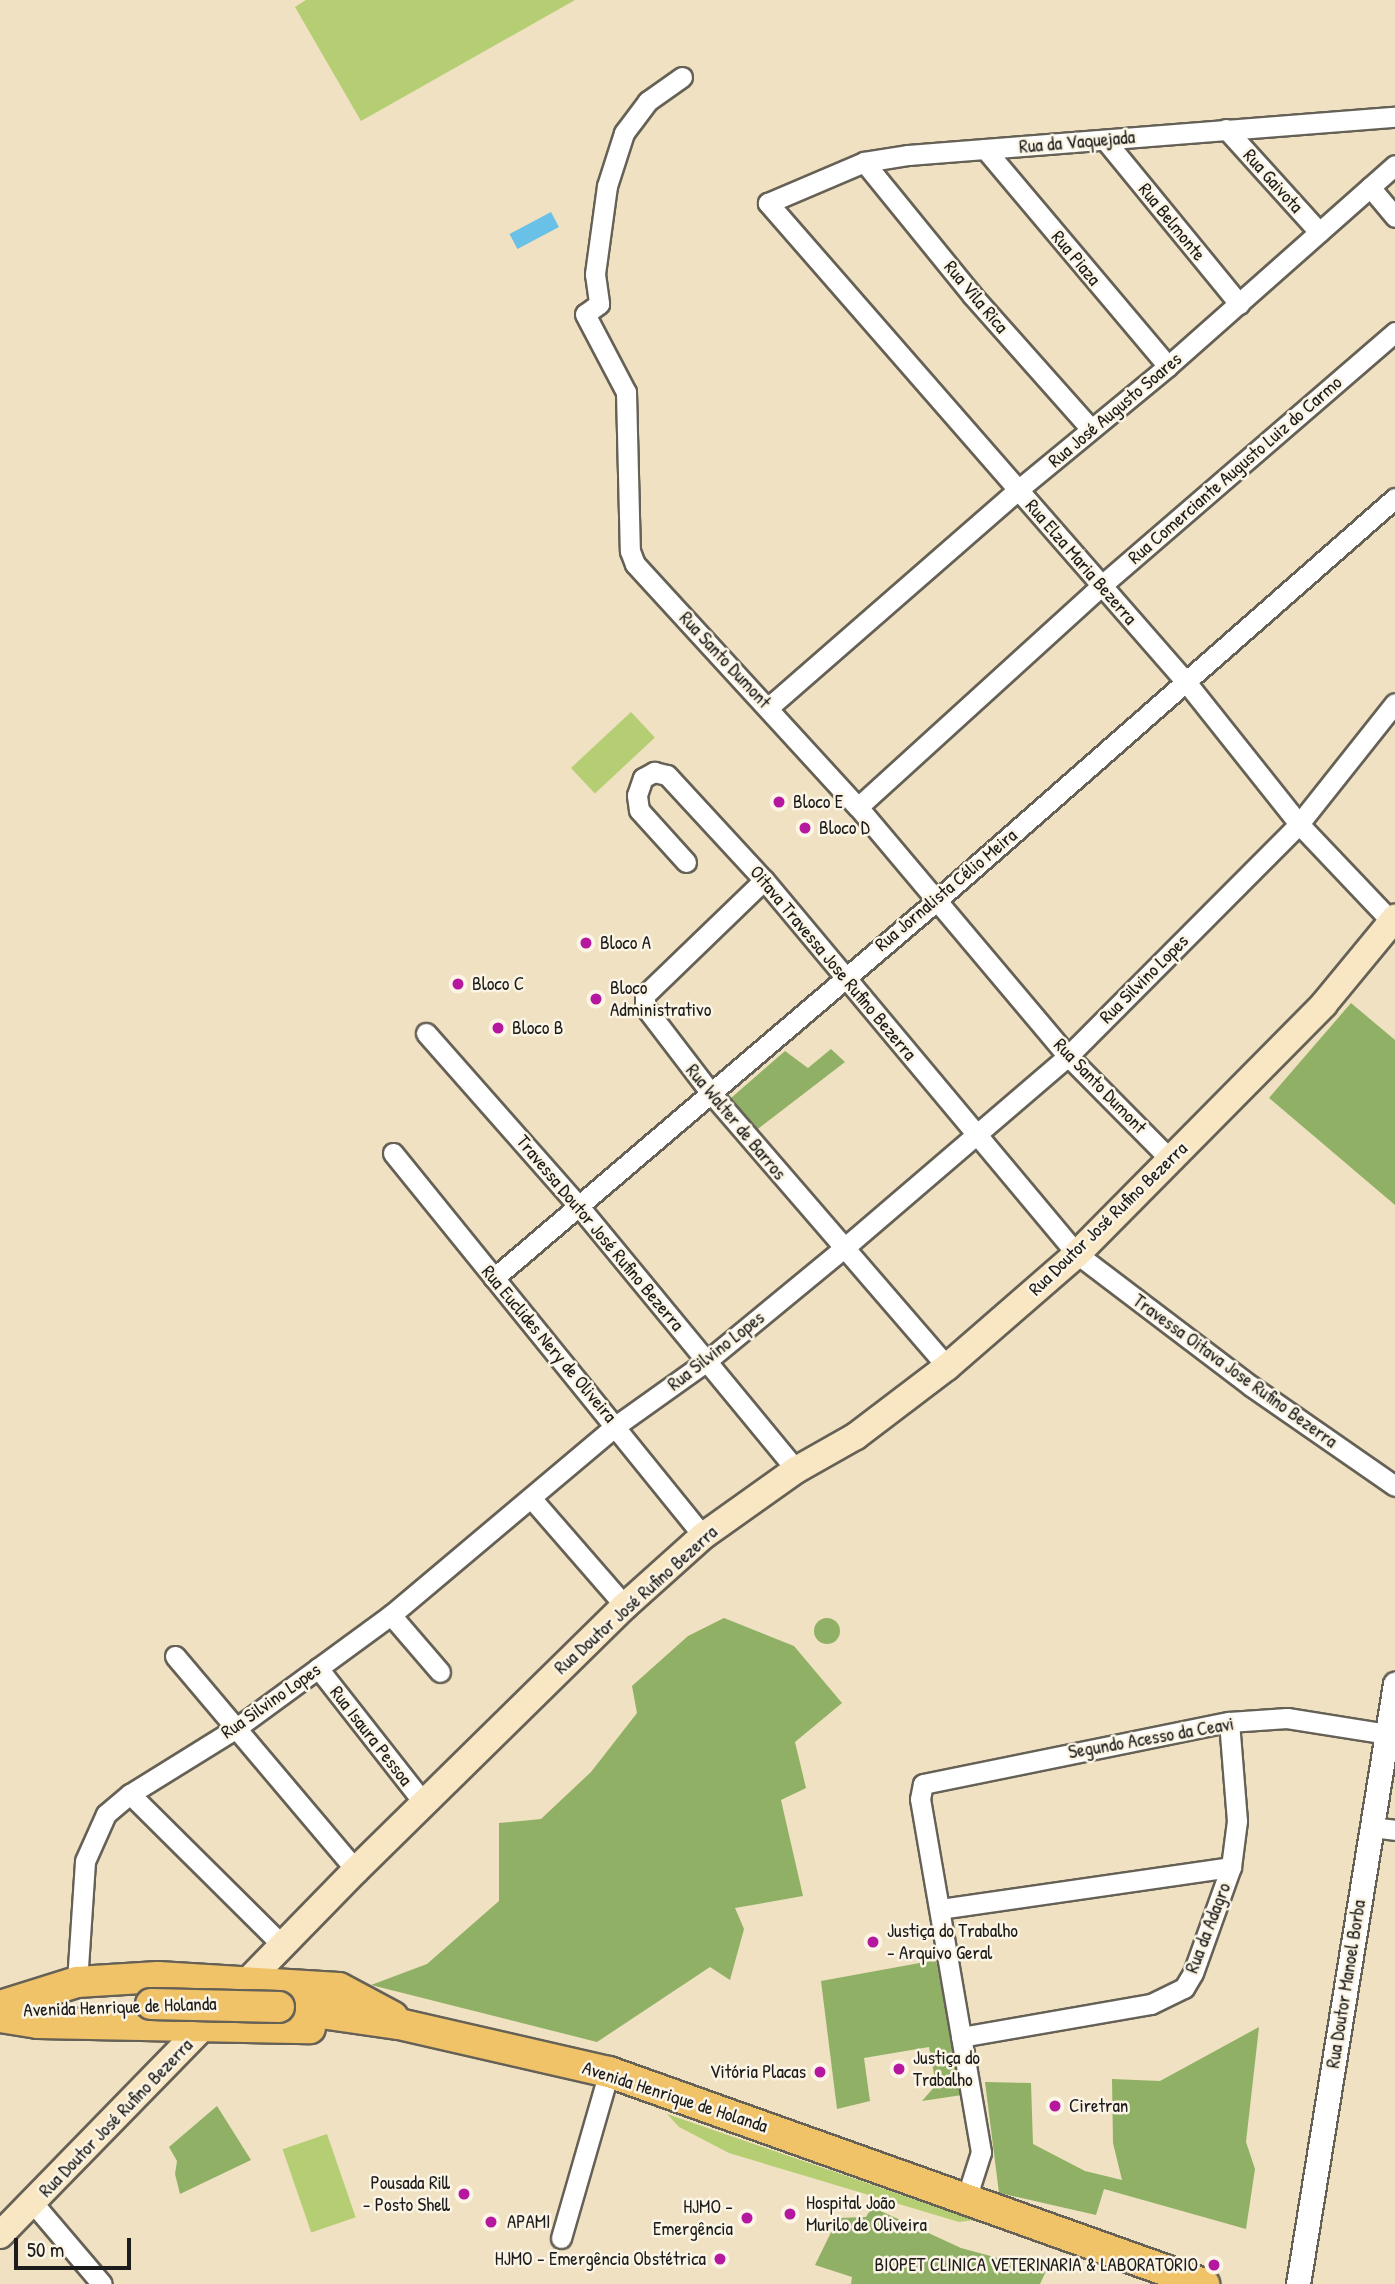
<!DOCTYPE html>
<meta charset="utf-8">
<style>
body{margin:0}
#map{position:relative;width:1395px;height:2284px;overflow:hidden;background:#efe1c1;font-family:"Patrick Hand",sans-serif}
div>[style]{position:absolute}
.green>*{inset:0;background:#b5ce73;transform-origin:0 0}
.forest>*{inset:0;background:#90b165}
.round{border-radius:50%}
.water>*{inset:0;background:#6ac1e7;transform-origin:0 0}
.roads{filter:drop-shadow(2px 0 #666156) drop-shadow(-2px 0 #666156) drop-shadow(0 2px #666156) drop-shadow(0 -2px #666156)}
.minor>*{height:19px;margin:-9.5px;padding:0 9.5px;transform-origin:9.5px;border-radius:9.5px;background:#fff}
.tertiary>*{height:23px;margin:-11.5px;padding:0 11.5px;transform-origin:11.5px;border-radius:11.5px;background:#fff}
.secondary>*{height:26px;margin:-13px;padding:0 13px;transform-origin:13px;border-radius:13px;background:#f9e7c3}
.primary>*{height:30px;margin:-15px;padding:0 15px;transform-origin:15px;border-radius:15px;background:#f1c369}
.bridges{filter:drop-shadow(2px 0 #666156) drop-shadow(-2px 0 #666156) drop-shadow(0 2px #666156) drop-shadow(0 -2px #666156)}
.primary-bridge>*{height:30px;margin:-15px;padding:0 15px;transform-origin:15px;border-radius:15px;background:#f1c369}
.dots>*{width:19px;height:19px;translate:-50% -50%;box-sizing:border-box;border:4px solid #fcf5e5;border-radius:50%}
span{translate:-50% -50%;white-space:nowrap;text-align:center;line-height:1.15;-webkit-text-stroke:5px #fcf5e5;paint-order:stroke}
.street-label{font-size:19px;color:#1c1c1c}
.poi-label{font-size:19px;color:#1c1c1c}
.left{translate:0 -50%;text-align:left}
.right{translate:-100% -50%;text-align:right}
.scale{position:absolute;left:14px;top:2238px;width:117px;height:32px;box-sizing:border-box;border:4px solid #1c1c1c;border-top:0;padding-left:9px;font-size:21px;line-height:24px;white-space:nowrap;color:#1c1c1c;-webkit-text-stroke:5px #fcf5e5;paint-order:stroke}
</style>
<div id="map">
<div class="green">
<div style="clip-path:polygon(306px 0,575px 0,361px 121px,295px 7px)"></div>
<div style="left:631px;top:712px;width:35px;height:82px;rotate:47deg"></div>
<div style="clip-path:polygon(667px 2114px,974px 2220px,959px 2222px,729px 2153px,679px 2127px)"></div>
<div style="left:327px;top:2134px;width:88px;height:47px;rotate:71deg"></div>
</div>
<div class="forest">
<div style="clip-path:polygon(1351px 1003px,1395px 1040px,1395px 1205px,1269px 1098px)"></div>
<div style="clip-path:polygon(831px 1049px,845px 1062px,754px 1132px,731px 1098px,785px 1051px,808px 1068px)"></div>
<div style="clip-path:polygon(724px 1618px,794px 1646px,842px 1703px,795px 1742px,806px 1788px,781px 1800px,803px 1896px,735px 1908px,744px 1929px,730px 1980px,710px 1967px,597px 2042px,371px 1985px,427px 1964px,499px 1901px,499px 1823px,541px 1819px,591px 1772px,637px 1713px,632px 1686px,688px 1636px)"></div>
<div class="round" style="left:814px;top:1618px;width:26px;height:26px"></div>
<div style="clip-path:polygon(936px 1960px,962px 2095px,922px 2101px,936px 2085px,929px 2047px,864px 2058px,870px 2101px,837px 2109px,821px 1981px)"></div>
<div style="clip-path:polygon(1259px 2027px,1246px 2142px,1255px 2169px,1246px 2229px,1104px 2189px,1096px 2215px,999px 2193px,985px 2082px,1031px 2083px,1033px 2144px,1085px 2171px,1122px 2180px,1113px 2143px,1112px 2079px,1160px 2081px)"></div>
<div style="clip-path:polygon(217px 2106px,251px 2160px,180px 2194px,175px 2174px,177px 2161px,169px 2147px)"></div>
<div style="clip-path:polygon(872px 2207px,961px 2248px,1046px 2271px,1040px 2284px,851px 2284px,852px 2277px,815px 2265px,838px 2218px,866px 2217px)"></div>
</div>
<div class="water">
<div style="left:551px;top:212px;width:17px;height:47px;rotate:62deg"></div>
</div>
<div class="roads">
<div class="minor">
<div style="left:682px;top:77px;width:42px;rotate:144.8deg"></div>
<div style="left:648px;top:101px;width:40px;rotate:127deg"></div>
<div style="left:624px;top:133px;width:56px;rotate:107.8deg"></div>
<div style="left:607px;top:186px;width:89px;rotate:97.8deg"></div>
<div style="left:595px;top:274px;width:30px;rotate:82deg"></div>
<div style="left:599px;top:304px;width:17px;rotate:144deg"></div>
<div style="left:585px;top:314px;width:88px;rotate:62.3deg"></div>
<div style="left:626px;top:392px;width:159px;rotate:88.6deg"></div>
<div style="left:630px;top:551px;width:14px;rotate:69deg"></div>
<div style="left:635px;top:564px;width:330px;rotate:47.5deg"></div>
<div style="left:858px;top:807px;width:326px;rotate:49.9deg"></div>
<div style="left:1068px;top:1056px;width:145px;rotate:45.3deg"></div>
<div style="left:1226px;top:129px;width:139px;rotate:47.9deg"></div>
<div style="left:1105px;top:140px;width:212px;rotate:50.7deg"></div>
<div style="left:985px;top:149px;width:284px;rotate:49.9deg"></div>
<div style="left:864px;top:162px;width:171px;rotate:50.9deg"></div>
<div style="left:972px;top:295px;width:179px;rotate:48.4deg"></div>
<div style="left:1370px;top:187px;width:39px;rotate:50deg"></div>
<div style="left:769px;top:707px;width:332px;rotate:-41.1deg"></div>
<div style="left:1019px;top:489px;width:193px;rotate:-39.5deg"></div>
<div style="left:1168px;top:366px;width:303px;rotate:-41.5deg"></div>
<div style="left:858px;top:807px;width:330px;rotate:-42.3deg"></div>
<div style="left:1102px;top:585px;width:387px;rotate:-40.8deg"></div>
<div style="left:686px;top:862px;width:70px;rotate:-132.1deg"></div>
<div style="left:639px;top:810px;width:15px;rotate:-98deg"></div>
<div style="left:637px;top:795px;width:18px;rotate:-71deg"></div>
<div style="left:643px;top:778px;width:13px;rotate:-29deg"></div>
<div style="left:654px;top:772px;width:13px;rotate:13deg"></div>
<div style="left:667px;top:775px;width:143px;rotate:47.3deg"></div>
<div style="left:764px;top:880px;width:488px;rotate:50.1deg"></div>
<div style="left:1077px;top:1254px;width:218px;rotate:37.2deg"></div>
<div style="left:1251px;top:1386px;width:175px;rotate:34.8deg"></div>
<div style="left:764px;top:880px;width:165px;rotate:136deg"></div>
<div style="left:645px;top:995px;width:12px;rotate:90deg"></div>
<div style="left:645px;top:1007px;width:107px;rotate:52.6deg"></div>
<div style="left:710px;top:1092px;width:363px;rotate:49.2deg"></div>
<div style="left:1392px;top:922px;width:135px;rotate:-133.5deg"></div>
<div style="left:1299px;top:824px;width:181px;rotate:-128.5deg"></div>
<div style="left:1186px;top:682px;width:636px;rotate:-131.11deg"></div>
<div style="left:768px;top:203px;width:104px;rotate:-23.1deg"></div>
<div style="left:864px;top:162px;width:45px;rotate:-9deg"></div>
<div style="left:908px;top:155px;width:488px;rotate:-4.5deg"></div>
<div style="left:426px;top:1033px;width:228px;rotate:48.6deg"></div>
<div style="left:577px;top:1204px;width:345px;rotate:50.5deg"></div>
<div style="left:393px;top:1153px;width:493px;rotate:51deg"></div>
<div style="left:494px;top:1278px;width:581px;rotate:-40.46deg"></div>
<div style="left:936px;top:901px;width:611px;rotate:-41.28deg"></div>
<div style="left:531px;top:1498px;width:143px;rotate:49deg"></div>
<div style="left:391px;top:1615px;width:75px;rotate:49.3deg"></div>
<div style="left:175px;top:1656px;width:280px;rotate:49.8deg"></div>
<div style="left:318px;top:1668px;width:172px;rotate:51.9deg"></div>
<div style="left:130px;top:1794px;width:214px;rotate:44.8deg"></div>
<div style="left:1372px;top:1827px;width:23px;rotate:7deg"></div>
<div style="left:940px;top:1909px;width:294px;rotate:-8.2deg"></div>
<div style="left:77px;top:1982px;width:121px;rotate:-86.2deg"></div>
<div style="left:85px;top:1861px;width:51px;rotate:-65.9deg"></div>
<div style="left:106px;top:1814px;width:31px;rotate:-40deg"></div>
<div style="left:130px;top:1794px;width:123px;rotate:-31.8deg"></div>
<div style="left:235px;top:1729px;width:193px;rotate:-36.2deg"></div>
<div style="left:391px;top:1615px;width:295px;rotate:-40.1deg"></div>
<div style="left:617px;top:1425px;width:112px;rotate:-35.5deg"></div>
<div style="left:708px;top:1360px;width:176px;rotate:-39.5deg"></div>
<div style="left:844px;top:1248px;width:295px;rotate:-40.6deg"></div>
<div style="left:1068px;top:1056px;width:327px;rotate:-45.1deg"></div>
<div style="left:1299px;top:824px;width:154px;rotate:-51.6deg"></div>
<div style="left:961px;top:2037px;width:193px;rotate:-9.9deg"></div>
<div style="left:1151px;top:2004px;width:37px;rotate:-26deg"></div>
<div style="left:1184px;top:1988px;width:17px;rotate:-59deg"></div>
<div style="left:1193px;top:1973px;width:113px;rotate:-70.3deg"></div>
<div style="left:1231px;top:1867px;width:46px;rotate:-82.6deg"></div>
<div style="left:1237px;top:1821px;width:99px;rotate:-94.6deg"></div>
<div style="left:967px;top:2196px;width:46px;rotate:-72.3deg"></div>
<div style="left:981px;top:2152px;width:358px;rotate:-99.8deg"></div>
<div style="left:920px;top:1799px;width:15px;rotate:-79deg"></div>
<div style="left:923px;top:1784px;width:312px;rotate:-11.5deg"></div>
<div style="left:1229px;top:1722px;width:58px;rotate:-3.9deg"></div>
<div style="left:1287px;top:1718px;width:101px;rotate:9.1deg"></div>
<div style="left:33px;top:2203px;width:106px;rotate:49.6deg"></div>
<div style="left:561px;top:2238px;width:173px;rotate:-73.9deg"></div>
</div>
<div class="tertiary">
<div style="left:1298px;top:2284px;width:608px;rotate:-80.82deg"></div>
</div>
<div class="secondary">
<div style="left:0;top:2235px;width:510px;rotate:-45.72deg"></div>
<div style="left:356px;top:1870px;width:377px;rotate:-44.5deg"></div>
<div style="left:625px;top:1606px;width:105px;rotate:-41.9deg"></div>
<div style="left:703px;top:1536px;width:114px;rotate:-35.4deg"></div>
<div style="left:796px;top:1470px;width:69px;rotate:-29.5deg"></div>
<div style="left:856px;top:1436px;width:114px;rotate:-37.2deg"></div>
<div style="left:947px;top:1367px;width:172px;rotate:-41deg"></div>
<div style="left:1077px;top:1254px;width:351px;rotate:-45.3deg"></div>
<div style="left:1324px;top:1004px;width:112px;rotate:-50.5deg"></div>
</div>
<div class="primary">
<div style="left:0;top:2006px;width:81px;rotate:-17.3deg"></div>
<div style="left:77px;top:1982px;width:81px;rotate:-3.5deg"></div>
<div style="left:158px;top:1977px;width:181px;rotate:3.5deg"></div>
<div style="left:339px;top:1988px;width:61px;rotate:28.2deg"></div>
<div style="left:279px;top:2007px;width:121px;rotate:8.1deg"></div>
<div style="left:399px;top:2024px;width:215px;rotate:12.9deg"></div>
<div style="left:609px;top:2072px;width:632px;rotate:19.61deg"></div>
<div style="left:0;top:2017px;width:38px;rotate:9deg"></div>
<div style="left:38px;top:2023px;width:272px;rotate:1.1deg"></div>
</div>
</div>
<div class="bridges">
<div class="primary-bridge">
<div style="left:151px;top:2004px;width:128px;rotate:1.3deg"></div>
</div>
</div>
<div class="dots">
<div style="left:779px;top:802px;background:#b5179e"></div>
<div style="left:805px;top:828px;background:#b5179e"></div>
<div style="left:586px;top:943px;background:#b5179e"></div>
<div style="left:458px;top:984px;background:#b5179e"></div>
<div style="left:596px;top:999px;background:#b5179e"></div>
<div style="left:498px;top:1028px;background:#b5179e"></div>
<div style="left:873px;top:1942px;background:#b5179e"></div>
<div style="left:899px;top:2069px;background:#b5179e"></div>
<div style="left:820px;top:2072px;background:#b5179e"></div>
<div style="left:1055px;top:2106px;background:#b5179e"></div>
<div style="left:464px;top:2194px;background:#b5179e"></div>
<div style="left:790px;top:2214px;background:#b5179e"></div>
<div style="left:747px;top:2218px;background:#b5179e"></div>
<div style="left:491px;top:2222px;background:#b5179e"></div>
<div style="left:720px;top:2259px;background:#b5179e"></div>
<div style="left:1214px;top:2265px;background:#b5179e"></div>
</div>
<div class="street-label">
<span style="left:1077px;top:142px;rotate:-5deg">Rua da Vaquejada</span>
<span style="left:1273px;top:181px;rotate:48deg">Rua Gaivota</span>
<span style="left:1172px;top:222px;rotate:51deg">Rua Belmonte</span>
<span style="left:1076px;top:258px;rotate:50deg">Rua Piaza</span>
<span style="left:976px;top:297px;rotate:50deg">Rua Vila Rica</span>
<span style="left:1115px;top:410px;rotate:-40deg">Rua José Augusto Soares</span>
<span style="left:1235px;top:470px;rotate:-41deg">Rua Comerciante Augusto Luiz do Carmo</span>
<span style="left:1081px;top:562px;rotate:49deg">Rua Elza Maria Bezerra</span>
<span style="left:725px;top:660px;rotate:47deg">Rua Santo Dumont</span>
<span style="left:946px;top:890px;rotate:-40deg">Rua Jornalista Célio Meira</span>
<span style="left:833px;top:963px;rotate:50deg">Oitava Travessa Jose Rufino Bezerra</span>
<span style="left:1144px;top:979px;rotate:-45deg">Rua Silvino Lopes</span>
<span style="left:1100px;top:1086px;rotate:46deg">Rua Santo Dumont</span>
<span style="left:736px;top:1122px;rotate:50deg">Rua Walter de Barros</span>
<span style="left:1108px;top:1219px;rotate:-44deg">Rua Doutor José Rufino Bezerra</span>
<span style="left:600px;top:1233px;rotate:50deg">Travessa Doutor José Rufino Bezerra</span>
<span style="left:549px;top:1344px;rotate:50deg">Rua Euclides Nery de Oliveira</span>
<span style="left:716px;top:1351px;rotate:-38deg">Rua Silvino Lopes</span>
<span style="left:1235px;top:1371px;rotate:36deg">Travessa Oitava Jose Rufino Bezerra</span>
<span style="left:636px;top:1600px;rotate:-42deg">Rua Doutor José Rufino Bezerra</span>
<span style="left:271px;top:1701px;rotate:-35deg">Rua Silvino Lopes</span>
<span style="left:371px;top:1736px;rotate:52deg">Rua Isaura Pessoa</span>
<span style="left:1151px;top:1738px;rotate:-10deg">Segundo Acesso da Ceavi</span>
<span style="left:1208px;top:1928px;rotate:-69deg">Rua da Adagro</span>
<span style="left:1346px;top:1984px;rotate:-81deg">Rua Doutor Manoel Borba</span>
<span style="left:120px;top:2007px;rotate:-2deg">Avenida Henrique de Holanda</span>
<span style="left:675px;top:2097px;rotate:18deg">Avenida Henrique de Holanda</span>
<span style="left:116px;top:2118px;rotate:-46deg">Rua Doutor José Rufino Bezerra</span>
</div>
<div class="poi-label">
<span class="left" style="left:793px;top:802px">Bloco E</span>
<span class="left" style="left:819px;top:828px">Bloco D</span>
<span class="left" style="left:600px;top:943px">Bloco A</span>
<span class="left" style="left:472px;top:984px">Bloco C</span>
<span class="left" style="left:610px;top:999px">Bloco<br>Administrativo</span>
<span class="left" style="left:512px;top:1028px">Bloco B</span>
<span class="left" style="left:887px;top:1942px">Justiça do Trabalho<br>- Arquivo Geral</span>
<span class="left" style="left:913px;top:2069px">Justiça do<br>Trabalho</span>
<span class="right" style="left:806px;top:2072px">Vitória Placas</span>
<span class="left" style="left:1069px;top:2106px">Ciretran</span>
<span class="right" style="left:450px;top:2194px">Pousada Rill<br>- Posto Shell</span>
<span class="left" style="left:806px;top:2214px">Hospital João<br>Murilo de Oliveira</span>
<span class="right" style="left:733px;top:2218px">HJMO -<br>Emergência</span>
<span class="left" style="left:507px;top:2222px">APAMI</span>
<span class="right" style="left:706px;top:2259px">HJMO - Emergência Obstétrica</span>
<span class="right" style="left:1198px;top:2265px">BIOPET CLINICA VETERINARIA &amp; LABORATORIO</span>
</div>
<div class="scale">50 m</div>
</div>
